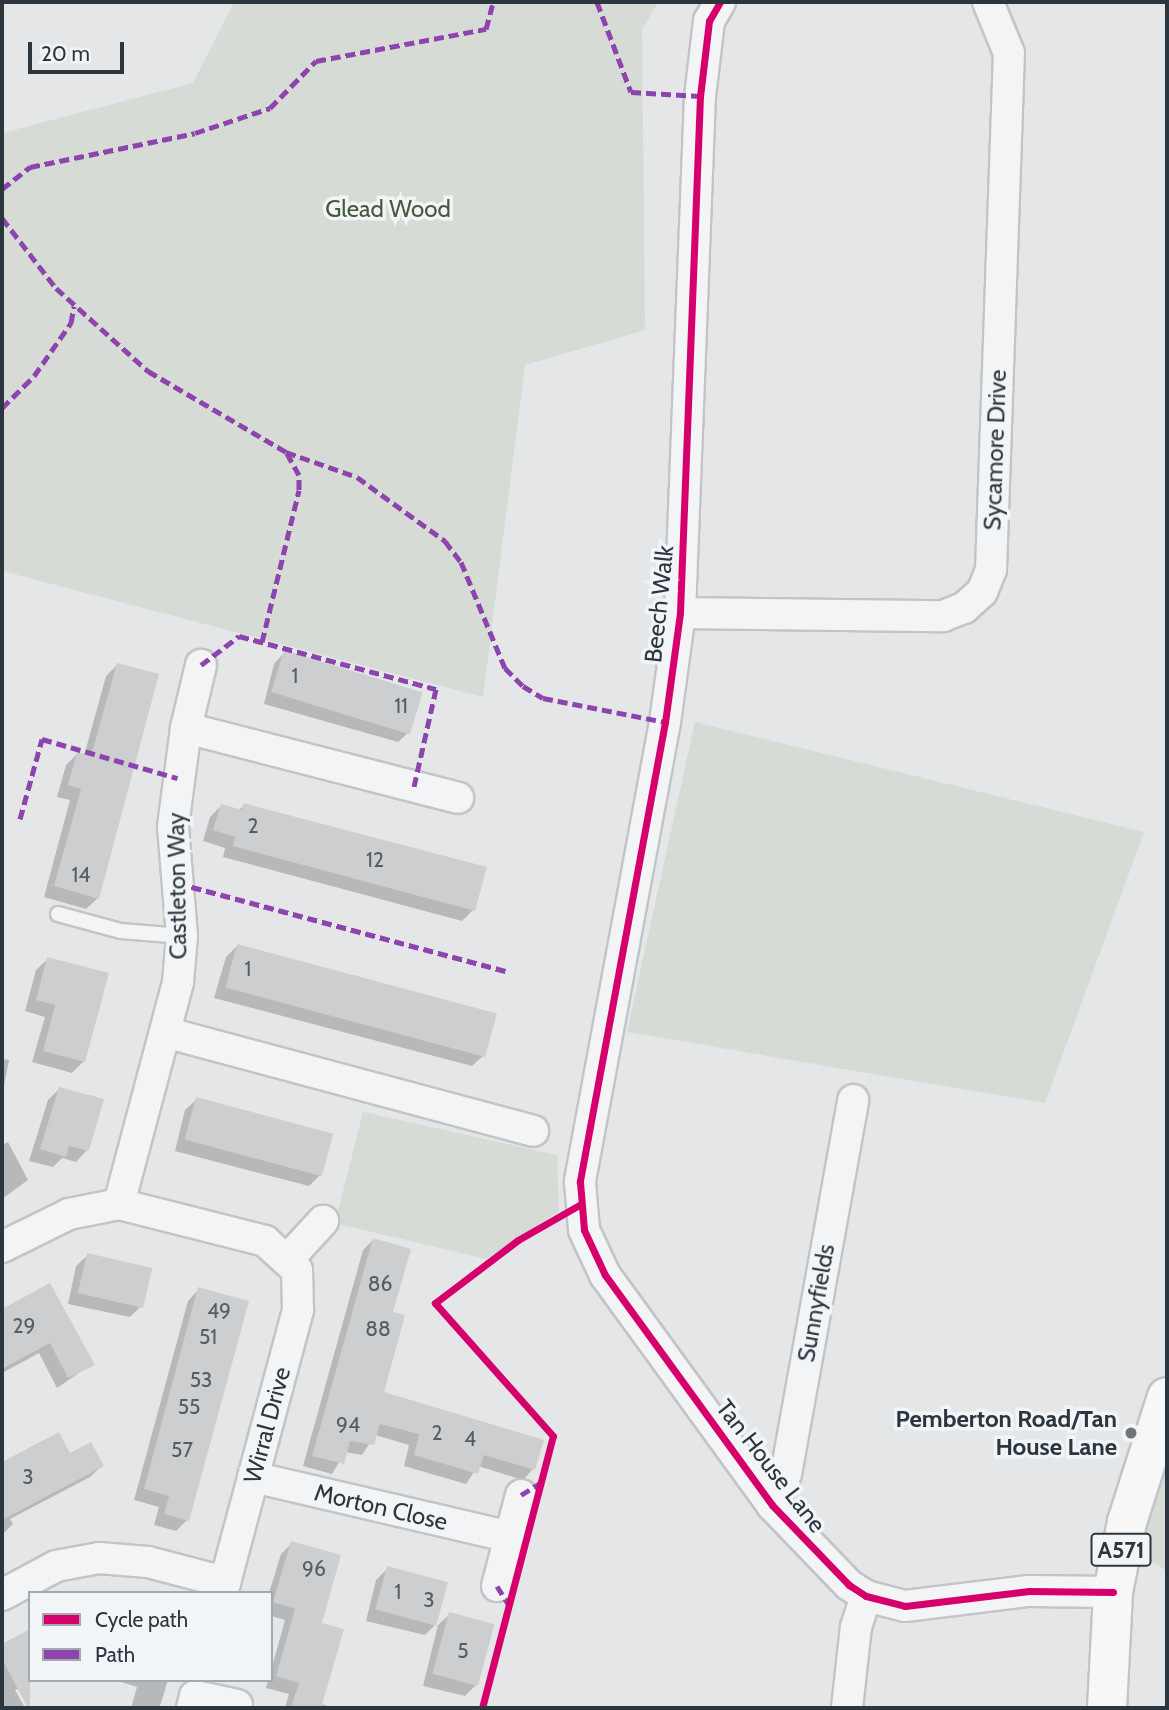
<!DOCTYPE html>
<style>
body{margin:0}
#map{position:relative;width:1169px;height:1710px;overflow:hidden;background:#e4e6e8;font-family:Cabin,sans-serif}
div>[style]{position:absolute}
.green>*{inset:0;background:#d6dbd5}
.shadow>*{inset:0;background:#0003}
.building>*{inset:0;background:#ccced0;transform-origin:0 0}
.roads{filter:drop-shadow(2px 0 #c2c4c6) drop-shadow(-2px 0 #c2c4c6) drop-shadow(0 2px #c2c4c6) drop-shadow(0 -2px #c2c4c6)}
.lane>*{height:14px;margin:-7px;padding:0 7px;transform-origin:7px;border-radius:7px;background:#f3f4f5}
.street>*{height:30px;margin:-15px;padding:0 15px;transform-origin:15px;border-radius:15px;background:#f3f4f5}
.primary>*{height:38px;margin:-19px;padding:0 19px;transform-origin:19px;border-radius:19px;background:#f7f7f7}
.quiet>*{height:5px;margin-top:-2.5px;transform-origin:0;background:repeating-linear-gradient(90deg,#8e44ad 0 10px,transparent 0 15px)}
.cycleway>*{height:7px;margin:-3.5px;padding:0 3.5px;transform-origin:3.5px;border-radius:3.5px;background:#d6006c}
.dots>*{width:19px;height:19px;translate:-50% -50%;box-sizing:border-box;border:4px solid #f2f5f7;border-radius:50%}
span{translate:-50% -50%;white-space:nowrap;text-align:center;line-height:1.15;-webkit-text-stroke:7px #f2f5f7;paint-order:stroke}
.number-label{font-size:21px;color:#555d64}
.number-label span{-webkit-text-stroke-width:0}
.shield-label span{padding:2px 5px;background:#f2f5f7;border:2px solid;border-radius:5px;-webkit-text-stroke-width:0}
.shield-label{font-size:23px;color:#2c363f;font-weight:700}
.park-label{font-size:24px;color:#45593b}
.street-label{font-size:24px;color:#2c363f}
.poi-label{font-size:24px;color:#2c363f;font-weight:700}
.right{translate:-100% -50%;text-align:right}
.frame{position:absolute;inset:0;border:4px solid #2c363f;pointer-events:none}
.legend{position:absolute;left:28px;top:1591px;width:245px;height:91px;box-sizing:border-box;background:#f2f5f7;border:2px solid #a3a9ad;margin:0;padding:9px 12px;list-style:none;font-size:21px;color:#2c363f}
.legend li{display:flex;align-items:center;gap:14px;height:35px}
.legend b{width:35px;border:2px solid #a3a9ad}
.scale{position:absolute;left:28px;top:42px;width:96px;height:32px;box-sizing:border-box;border:4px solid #2c363f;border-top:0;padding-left:9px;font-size:21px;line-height:24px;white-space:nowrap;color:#2c363f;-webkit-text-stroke:5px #f2f5f7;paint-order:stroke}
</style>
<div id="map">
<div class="green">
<div style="clip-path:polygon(234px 2px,658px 2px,642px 30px,645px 330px,525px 365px,483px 697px,2px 571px,2px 133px,193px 83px)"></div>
<div style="clip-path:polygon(695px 722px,1144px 832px,1045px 1103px,627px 1032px)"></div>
<div style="clip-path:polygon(363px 1112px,557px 1155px,559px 1211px,486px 1259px,335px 1223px)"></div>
<div style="clip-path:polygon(1167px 1424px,1167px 1571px,1139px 1554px)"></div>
</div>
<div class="shadow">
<div style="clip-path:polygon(285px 652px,410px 731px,398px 742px,264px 704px,274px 664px)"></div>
<div style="clip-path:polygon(117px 665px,98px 898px,86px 909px,44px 897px,70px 800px,57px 797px,66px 765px,77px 754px,84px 756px,106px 676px)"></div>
<div style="clip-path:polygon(244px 805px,473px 910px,462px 921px,223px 857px,225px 848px,203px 841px,210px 817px,221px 806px,238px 811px)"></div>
<div style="clip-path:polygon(237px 946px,484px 1055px,472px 1066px,214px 998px,226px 957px)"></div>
<div style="clip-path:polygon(48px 959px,84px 1061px,72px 1073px,32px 1062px,45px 1017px,25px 1011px,36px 970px)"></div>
<div style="clip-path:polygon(2px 1059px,9px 1060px,2px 1096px)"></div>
<div style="clip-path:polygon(59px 1089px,87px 1150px,76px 1162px,62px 1158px,53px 1167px,29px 1161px,48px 1100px)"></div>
<div style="clip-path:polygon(197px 1099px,320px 1175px,309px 1186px,175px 1151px,185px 1110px)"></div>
<div style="clip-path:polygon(8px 1142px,28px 1180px,2px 1199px,2px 1145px)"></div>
<div style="clip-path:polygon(373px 1240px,391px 1313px,382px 1394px,533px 1469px,523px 1480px,478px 1466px,466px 1484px,404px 1466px,409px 1445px,375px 1435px,362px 1455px,345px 1452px,332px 1474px,303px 1466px,363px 1250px)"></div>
<div style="clip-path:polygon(88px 1255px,141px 1306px,130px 1317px,68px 1304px,76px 1266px)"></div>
<div style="clip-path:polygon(49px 1285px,92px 1364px,57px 1388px,39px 1353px,2px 1373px,2px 1311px)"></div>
<div style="clip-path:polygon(199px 1289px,187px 1520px,176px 1531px,154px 1525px,159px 1507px,134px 1500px,188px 1301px)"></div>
<div style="clip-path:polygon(69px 1455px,102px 1466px,90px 1477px,10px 1519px,13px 1524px,2px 1535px,2px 1466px)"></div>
<div style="clip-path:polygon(292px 1543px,320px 1624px,321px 1704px,336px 1708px,285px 1708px,289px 1694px,266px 1688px,285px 1620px,271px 1616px,269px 1593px,281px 1554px)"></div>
<div style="clip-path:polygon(387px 1569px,436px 1624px,425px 1635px,366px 1621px,376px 1580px)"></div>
<div style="clip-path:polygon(450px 1614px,476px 1685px,465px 1696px,423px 1686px,438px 1625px)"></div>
<div style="clip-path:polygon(30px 1631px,30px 1680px,34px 1680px,15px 1690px,25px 1708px,2px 1708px,2px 1646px)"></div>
<div style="clip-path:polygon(115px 1680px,168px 1680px,160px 1706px,169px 1708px,131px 1708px,137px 1687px)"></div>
</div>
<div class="building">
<div style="left:284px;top:650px;width:145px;height:44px;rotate:17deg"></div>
<div style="clip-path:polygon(117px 663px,159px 674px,99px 899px,54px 886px,81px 789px,68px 785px,77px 752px,91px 756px)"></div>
<div style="clip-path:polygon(243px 803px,487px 867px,475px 911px,233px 846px,235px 837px,213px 830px,221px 804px,242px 810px)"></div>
<div style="left:237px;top:944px;width:269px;height:45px;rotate:15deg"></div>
<div style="clip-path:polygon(47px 957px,109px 973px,85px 1062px,43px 1051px,55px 1005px,36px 1000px)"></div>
<div style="clip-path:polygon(59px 1087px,104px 1099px,89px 1151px,69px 1146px,66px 1157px,40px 1149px)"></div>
<div style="left:196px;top:1097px;width:142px;height:44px;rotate:15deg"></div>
<div style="clip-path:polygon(373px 1238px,411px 1249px,393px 1312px,405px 1315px,384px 1392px,544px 1440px,535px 1470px,484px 1455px,478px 1474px,414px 1455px,419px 1434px,380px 1424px,374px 1445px,350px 1441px,344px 1464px,312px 1456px)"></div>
<div style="left:87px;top:1253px;width:67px;height:41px;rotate:13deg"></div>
<div style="clip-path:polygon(50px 1283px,95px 1365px,68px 1378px,50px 1343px,2px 1369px,2px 1309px)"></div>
<div style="clip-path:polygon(198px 1287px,249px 1301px,189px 1521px,164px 1514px,169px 1496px,144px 1489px)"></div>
<div style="clip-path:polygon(59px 1432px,70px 1453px,91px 1442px,104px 1466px,2px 1520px,2px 1462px)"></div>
<div style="clip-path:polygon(291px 1541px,341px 1555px,322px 1623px,344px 1629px,321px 1708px,291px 1708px,299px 1683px,276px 1676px,295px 1609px,273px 1602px)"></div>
<div style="left:387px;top:1566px;width:63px;height:45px;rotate:15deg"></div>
<div style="left:449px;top:1612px;width:47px;height:64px;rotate:15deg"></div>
<div style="clip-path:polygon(30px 1629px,30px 1708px,28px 1708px,2px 1659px,2px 1644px)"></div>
</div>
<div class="roads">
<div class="lane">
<div style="left:58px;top:914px;width:65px;rotate:15.1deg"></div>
<div style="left:121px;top:931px;width:61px;rotate:4.7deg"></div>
</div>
<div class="street">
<div style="left:720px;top:2px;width:22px;rotate:120deg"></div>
<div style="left:709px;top:21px;width:76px;rotate:96.8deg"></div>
<div style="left:700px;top:96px;width:517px;rotate:92.22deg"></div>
<div style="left:680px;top:613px;width:110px;rotate:97.8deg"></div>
<div style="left:665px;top:722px;width:468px;rotate:100.5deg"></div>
<div style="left:580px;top:1182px;width:48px;rotate:85.2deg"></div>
<div style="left:584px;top:1230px;width:50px;rotate:65deg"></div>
<div style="left:605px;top:1275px;width:284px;rotate:54deg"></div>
<div style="left:772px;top:1505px;width:111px;rotate:46.1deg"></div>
<div style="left:849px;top:1585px;width:20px;rotate:33deg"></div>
<div style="left:866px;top:1596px;width:40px;rotate:14.4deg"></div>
<div style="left:905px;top:1606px;width:125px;rotate:-6.9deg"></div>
<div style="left:1029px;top:1591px;width:84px;rotate:0.7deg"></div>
<div style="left:680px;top:613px;width:263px;rotate:0.7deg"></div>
<div style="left:943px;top:616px;width:22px;rotate:-21deg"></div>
<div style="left:964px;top:608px;width:24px;rotate:-42deg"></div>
<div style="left:982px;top:592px;width:24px;rotate:-68deg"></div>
<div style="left:991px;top:570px;width:517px;rotate:-88.01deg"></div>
<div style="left:1009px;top:53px;width:55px;rotate:-112.4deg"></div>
<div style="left:186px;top:728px;width:65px;rotate:-76.6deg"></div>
<div style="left:168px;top:1033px;width:378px;rotate:15deg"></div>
<div style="left:119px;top:1204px;width:230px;rotate:-75.1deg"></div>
<div style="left:178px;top:982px;width:46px;rotate:-85deg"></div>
<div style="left:182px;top:936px;width:110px;rotate:-94.7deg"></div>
<div style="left:173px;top:826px;width:99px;rotate:-82.4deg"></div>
<div style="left:186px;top:728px;width:281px;rotate:14.4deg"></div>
<div style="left:2px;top:1247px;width:75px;rotate:-26.2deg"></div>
<div style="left:69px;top:1214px;width:51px;rotate:-11.3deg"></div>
<div style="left:119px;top:1204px;width:151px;rotate:14.2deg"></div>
<div style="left:265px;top:1241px;width:43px;rotate:42.2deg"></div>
<div style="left:297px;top:1270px;width:40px;rotate:88.6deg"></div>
<div style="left:298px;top:1310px;width:293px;rotate:105deg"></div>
<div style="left:288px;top:1259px;width:52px;rotate:-47.4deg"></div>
<div style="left:253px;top:1477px;width:264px;rotate:13.1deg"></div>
<div style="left:772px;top:1505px;width:34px;rotate:-66deg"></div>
<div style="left:786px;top:1474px;width:380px;rotate:-79.8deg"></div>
<div style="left:497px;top:1586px;width:94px;rotate:-75.2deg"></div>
<div style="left:2px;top:1595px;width:61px;rotate:-28.2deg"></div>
<div style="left:56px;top:1566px;width:44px;rotate:-10.5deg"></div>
<div style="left:99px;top:1558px;width:49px;rotate:4.7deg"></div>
<div style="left:148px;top:1562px;width:80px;rotate:14.6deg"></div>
<div style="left:192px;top:1708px;width:12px;rotate:-76deg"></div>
<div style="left:195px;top:1696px;width:43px;rotate:12.1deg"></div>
<div style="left:847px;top:1708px;width:81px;rotate:-83.7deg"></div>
<div style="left:856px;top:1627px;width:33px;rotate:-72deg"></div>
</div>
<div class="primary">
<div style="left:1107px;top:1708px;width:116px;rotate:-87deg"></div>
<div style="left:1113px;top:1592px;width:71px;rotate:-78.7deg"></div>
<div style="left:1127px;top:1522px;width:131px;rotate:-72.3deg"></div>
</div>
</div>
<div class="quiet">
<div style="left:597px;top:2px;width:96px;rotate:69.3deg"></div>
<div style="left:631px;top:92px;width:69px;rotate:3.3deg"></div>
<div style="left:2px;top:189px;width:36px;rotate:-38deg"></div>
<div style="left:30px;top:167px;width:168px;rotate:-11.6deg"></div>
<div style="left:195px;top:133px;width:79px;rotate:-18.4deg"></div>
<div style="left:270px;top:108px;width:66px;rotate:-45.6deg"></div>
<div style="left:316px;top:61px;width:173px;rotate:-10.7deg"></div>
<div style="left:486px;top:29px;width:28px;rotate:-75deg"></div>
<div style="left:2px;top:218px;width:88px;rotate:52.4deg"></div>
<div style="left:56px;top:288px;width:124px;rotate:42.1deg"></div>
<div style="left:148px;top:371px;width:160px;rotate:30.4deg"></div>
<div style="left:286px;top:452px;width:75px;rotate:19.4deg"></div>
<div style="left:357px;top:477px;width:109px;rotate:36deg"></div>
<div style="left:445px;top:541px;width:26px;rotate:53deg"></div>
<div style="left:461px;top:562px;width:115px;rotate:67.5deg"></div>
<div style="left:505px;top:668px;width:25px;rotate:45deg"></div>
<div style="left:523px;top:686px;width:23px;rotate:31deg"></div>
<div style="left:543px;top:698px;width:124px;rotate:11.1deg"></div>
<div style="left:2px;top:408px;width:45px;rotate:-45deg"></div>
<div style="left:34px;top:376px;width:65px;rotate:-55.1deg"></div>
<div style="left:71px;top:323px;width:17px;rotate:-80deg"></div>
<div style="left:262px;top:642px;width:156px;rotate:-76.3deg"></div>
<div style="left:299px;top:490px;width:15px;rotate:-90deg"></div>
<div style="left:299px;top:475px;width:26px;rotate:-119deg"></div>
<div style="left:201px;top:665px;width:48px;rotate:-37.3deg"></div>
<div style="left:239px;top:636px;width:204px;rotate:15.1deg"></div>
<div style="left:436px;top:689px;width:100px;rotate:102.7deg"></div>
<div style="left:20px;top:819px;width:83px;rotate:-74.6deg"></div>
<div style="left:42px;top:739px;width:141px;rotate:16.1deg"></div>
<div style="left:177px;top:883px;width:341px;rotate:15deg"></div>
<div style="left:521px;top:1495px;width:22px;rotate:-32deg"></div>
<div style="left:497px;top:1586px;width:22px;rotate:58deg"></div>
</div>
<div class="cycleway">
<div style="left:720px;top:2px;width:22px;rotate:120deg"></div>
<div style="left:709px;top:21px;width:76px;rotate:96.8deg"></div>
<div style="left:700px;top:96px;width:517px;rotate:92.22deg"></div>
<div style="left:680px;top:613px;width:110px;rotate:97.8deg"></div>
<div style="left:665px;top:722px;width:468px;rotate:100.5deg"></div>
<div style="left:580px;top:1182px;width:48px;rotate:85.2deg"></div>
<div style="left:584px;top:1230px;width:50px;rotate:65deg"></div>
<div style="left:605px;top:1275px;width:284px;rotate:54deg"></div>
<div style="left:772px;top:1505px;width:111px;rotate:46.1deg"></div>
<div style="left:849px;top:1585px;width:20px;rotate:33deg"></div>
<div style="left:866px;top:1596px;width:40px;rotate:14.4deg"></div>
<div style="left:905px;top:1606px;width:125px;rotate:-6.9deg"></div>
<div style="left:1029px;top:1591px;width:84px;rotate:0.7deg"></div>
<div style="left:482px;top:1708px;width:281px;rotate:-75.4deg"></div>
<div style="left:553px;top:1436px;width:178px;rotate:-131.6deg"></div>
<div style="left:435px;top:1303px;width:104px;rotate:-37.2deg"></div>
<div style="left:518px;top:1240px;width:70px;rotate:-29.8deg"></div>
</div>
<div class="dots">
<div style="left:1131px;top:1433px;background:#6c747a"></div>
</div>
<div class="number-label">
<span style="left:295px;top:676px">1</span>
<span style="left:401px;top:706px">11</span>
<span style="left:253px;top:826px">2</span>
<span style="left:375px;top:860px">12</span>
<span style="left:81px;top:875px">14</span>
<span style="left:248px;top:969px">1</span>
<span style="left:380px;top:1284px">86</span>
<span style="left:219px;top:1311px">49</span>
<span style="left:24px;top:1326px">29</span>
<span style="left:378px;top:1329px">88</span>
<span style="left:208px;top:1337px">51</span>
<span style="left:201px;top:1380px">53</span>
<span style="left:189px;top:1407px">55</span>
<span style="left:348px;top:1425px">94</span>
<span style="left:437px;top:1433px">2</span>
<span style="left:470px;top:1439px">4</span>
<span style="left:182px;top:1450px">57</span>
<span style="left:28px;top:1477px">3</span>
<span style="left:314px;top:1569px">96</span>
<span style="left:398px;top:1592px">1</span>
<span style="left:429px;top:1600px">3</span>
<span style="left:463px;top:1651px">5</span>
</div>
<div class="shield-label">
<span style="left:1121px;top:1550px">A571</span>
</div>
<div class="park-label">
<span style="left:388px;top:209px">Glead Wood</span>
</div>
<div class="street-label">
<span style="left:995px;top:450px;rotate:-88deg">Sycamore Drive</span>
<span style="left:659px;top:604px;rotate:-84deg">Beech Walk</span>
<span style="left:177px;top:886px;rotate:-91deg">Castleton Way</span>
<span style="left:816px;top:1303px;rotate:-80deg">Sunnyfields</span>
<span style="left:267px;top:1425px;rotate:-75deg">Wirral Drive</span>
<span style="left:771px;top:1466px;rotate:52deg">Tan House Lane</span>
<span style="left:381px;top:1507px;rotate:13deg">Morton Close</span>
</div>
<div class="poi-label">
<span class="right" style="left:1117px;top:1433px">Pemberton Road/Tan<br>House Lane</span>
</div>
<div class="frame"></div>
<ul class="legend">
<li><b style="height:9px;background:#d6006c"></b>Cycle path</li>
<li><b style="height:9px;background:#8e44ad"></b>Path</li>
</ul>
<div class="scale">20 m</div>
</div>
